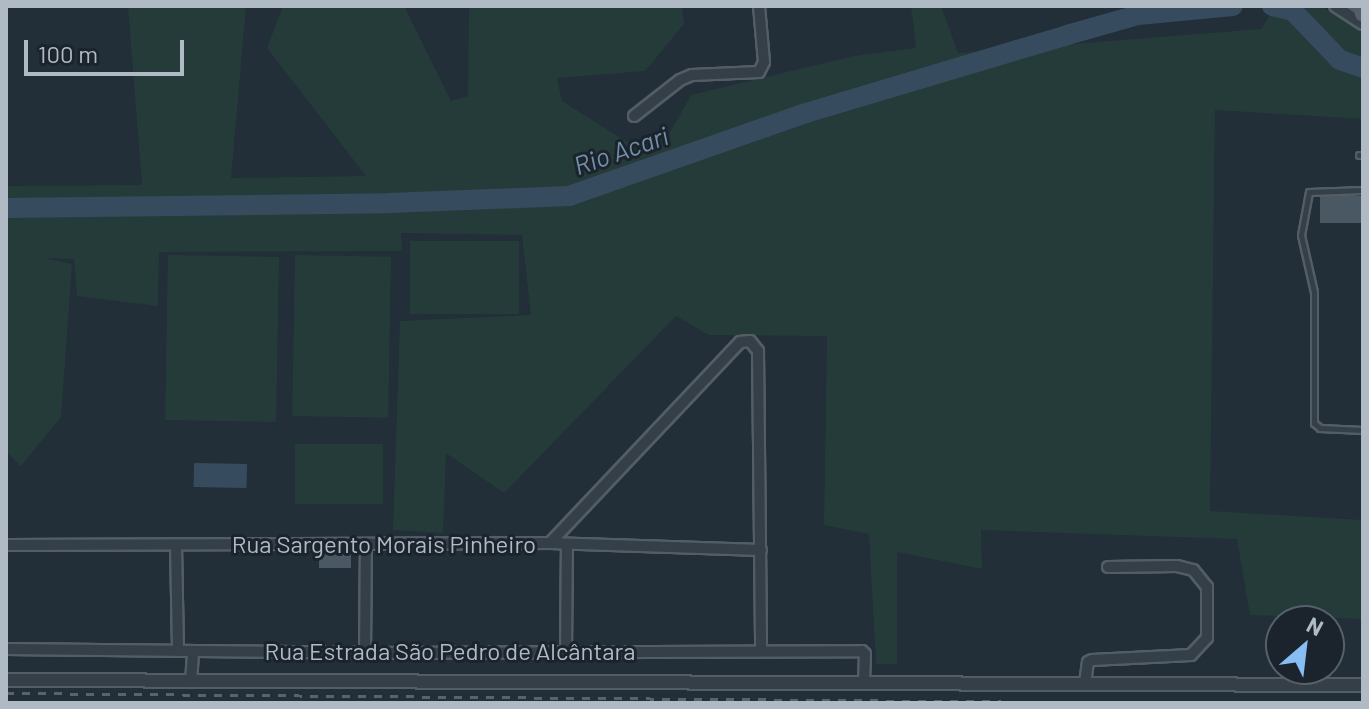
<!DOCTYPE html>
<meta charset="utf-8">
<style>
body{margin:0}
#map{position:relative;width:1369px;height:709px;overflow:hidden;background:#222e38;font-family:Barlow,sans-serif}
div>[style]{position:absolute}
.green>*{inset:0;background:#253b3a;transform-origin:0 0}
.water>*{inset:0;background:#364c5e;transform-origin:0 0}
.river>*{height:20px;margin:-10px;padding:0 10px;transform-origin:10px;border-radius:10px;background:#364c5e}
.building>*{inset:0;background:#4a5863;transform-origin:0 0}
.roads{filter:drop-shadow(2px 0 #535d66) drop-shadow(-2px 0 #535d66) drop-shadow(0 2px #535d66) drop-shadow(0 -2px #535d66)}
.service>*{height:5px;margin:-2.5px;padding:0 2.5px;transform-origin:2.5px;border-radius:2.5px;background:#353f48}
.minor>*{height:10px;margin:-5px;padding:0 5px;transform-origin:5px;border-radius:5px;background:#353f48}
.tertiary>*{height:12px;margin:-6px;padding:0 6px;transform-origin:6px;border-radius:6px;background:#353f48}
.primary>*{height:16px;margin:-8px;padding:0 8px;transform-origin:8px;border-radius:8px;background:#535e68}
.rail>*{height:3px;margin-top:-1.5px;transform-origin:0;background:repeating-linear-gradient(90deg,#57646f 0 8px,transparent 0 16px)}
span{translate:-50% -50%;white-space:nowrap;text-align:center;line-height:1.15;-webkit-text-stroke:6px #1b242d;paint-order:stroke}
.street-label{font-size:24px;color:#b0bac5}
.water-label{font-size:26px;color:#718fa8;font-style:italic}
.frame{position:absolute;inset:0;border:8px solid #b0bac5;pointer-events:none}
.north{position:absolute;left:1265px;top:605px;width:80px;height:80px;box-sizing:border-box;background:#1b242d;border:2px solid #57606a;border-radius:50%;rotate:28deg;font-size:22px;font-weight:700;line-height:32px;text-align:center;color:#b0bac5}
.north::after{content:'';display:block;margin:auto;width:28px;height:36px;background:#86bdf3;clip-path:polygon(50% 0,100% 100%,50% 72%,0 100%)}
.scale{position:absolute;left:24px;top:40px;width:160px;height:36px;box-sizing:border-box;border:4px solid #b0bac5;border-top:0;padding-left:10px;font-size:24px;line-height:28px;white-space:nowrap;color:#b0bac5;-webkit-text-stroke:6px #1b242d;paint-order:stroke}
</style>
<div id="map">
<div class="green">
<div style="clip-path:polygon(128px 6px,246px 6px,231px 178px,366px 176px,267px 48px,283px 6px,404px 6px,451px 101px,468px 96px,469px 6px,682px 6px,684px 24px,645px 71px,557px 78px,562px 101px,627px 142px,667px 138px,691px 95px,854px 56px,916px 48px,911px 6px,941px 6px,958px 53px,1261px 29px,1276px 6px,1321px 6px,1363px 33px,1363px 119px,1215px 110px,1210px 511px,1363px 520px,1363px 619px,1250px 615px,1237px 539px,981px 530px,982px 569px,897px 552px,897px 664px,876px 664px,869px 534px,824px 525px,827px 336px,709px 335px,676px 316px,504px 493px,446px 453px,443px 533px,393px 530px,400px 321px,531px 315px,522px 235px,401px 233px,402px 251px,159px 252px,158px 306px,77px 296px,74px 259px,45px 258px,72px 264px,61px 417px,21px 466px,6px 452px,6px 186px,142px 185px)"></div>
<div style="left:410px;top:241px;width:109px;height:73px"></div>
<div style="left:168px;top:255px;width:111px;height:165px;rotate:1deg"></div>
<div style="left:295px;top:255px;width:96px;height:161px;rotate:1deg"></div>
<div style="left:295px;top:444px;width:88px;height:60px"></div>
</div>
<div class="water">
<div style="left:194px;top:463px;width:53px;height:24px;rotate:1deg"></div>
</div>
<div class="river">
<div style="left:1272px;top:6px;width:22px;rotate:13deg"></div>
<div style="left:1293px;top:11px;width:68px;rotate:46.2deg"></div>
<div style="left:1340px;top:60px;width:24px;rotate:19deg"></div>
<div style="left:6px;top:208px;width:383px;rotate:-0.7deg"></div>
<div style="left:389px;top:203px;width:180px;rotate:-2.2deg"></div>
<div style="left:569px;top:196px;width:251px;rotate:-19.3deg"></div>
<div style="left:806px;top:113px;width:272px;rotate:-16.6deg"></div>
<div style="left:1067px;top:35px;width:74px;rotate:-15.7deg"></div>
<div style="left:1138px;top:15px;width:95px;rotate:-5.4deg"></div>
</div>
<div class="building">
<div style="left:1363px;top:196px;width:27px;height:43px;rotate:90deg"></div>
<div style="left:319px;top:553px;width:32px;height:15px"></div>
</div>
<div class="roads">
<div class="service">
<div style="left:1359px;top:155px;width:4px"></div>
<div style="left:1363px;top:190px;width:54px;rotate:177.9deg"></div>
<div style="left:1309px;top:192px;width:44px;rotate:100.5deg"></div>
<div style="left:1301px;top:235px;width:58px;rotate:77.2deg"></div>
<div style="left:1314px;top:292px;width:131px;rotate:90deg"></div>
<div style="left:1314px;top:423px;width:8px;rotate:40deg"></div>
<div style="left:1320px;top:428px;width:43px;rotate:2.7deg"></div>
</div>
<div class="minor">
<div style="left:1335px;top:6px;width:33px;rotate:33deg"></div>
<div style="left:634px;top:116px;width:58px;rotate:-38deg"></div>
<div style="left:680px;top:80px;width:13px;rotate:-23deg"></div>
<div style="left:692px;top:75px;width:67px;rotate:-2.6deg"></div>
<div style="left:759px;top:72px;width:11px;rotate:-63deg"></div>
<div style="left:764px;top:62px;width:56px;rotate:-95.1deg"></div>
<div style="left:550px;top:543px;width:277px;rotate:-46.6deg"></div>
<div style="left:740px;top:342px;width:10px;rotate:-6deg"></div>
<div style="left:750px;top:341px;width:13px;rotate:51deg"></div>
<div style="left:758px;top:351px;width:300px;rotate:89.4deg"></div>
<div style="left:6px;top:545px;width:544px;rotate:-0.21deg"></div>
<div style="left:550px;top:543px;width:211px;rotate:1.9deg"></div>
<div style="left:176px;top:545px;width:106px;rotate:88.9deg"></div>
<div style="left:6px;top:649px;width:359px;rotate:0.6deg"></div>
<div style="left:365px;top:653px;width:497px;rotate:-0.2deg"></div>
<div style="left:862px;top:651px;width:4px;rotate:45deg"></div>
<div style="left:865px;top:654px;width:28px;rotate:92deg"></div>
<div style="left:566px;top:652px;width:108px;rotate:-89.5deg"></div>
<div style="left:365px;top:653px;width:108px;rotate:-89.5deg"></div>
<div style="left:191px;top:682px;width:31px;rotate:-86deg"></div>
<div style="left:1085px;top:683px;width:21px;rotate:-82deg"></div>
<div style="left:1088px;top:662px;width:4px;rotate:-27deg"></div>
<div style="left:1092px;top:660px;width:99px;rotate:-2.9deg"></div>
<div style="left:1191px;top:655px;width:23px;rotate:-47deg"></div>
<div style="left:1207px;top:638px;width:51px;rotate:-90deg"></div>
<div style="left:1207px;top:587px;width:22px;rotate:-129deg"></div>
<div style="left:1193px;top:570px;width:16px;rotate:-166deg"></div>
<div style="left:1177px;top:566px;width:69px;rotate:179.2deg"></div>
</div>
<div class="tertiary">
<div style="left:6px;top:680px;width:1357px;rotate:0.21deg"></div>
</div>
<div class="primary">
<div style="left:1361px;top:6px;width:8px;rotate:76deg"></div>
</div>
</div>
<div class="rail">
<div style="left:6px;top:693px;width:1164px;rotate:0.49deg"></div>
</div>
<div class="street-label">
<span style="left:384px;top:544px">Rua Sargento Morais Pinheiro</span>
<span style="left:450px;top:651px">Rua Estrada São Pedro de Alcântara</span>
</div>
<div class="water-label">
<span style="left:621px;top:150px;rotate:-19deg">Rio Acari</span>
</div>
<div class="frame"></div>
<div class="north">N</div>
<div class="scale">100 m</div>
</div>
